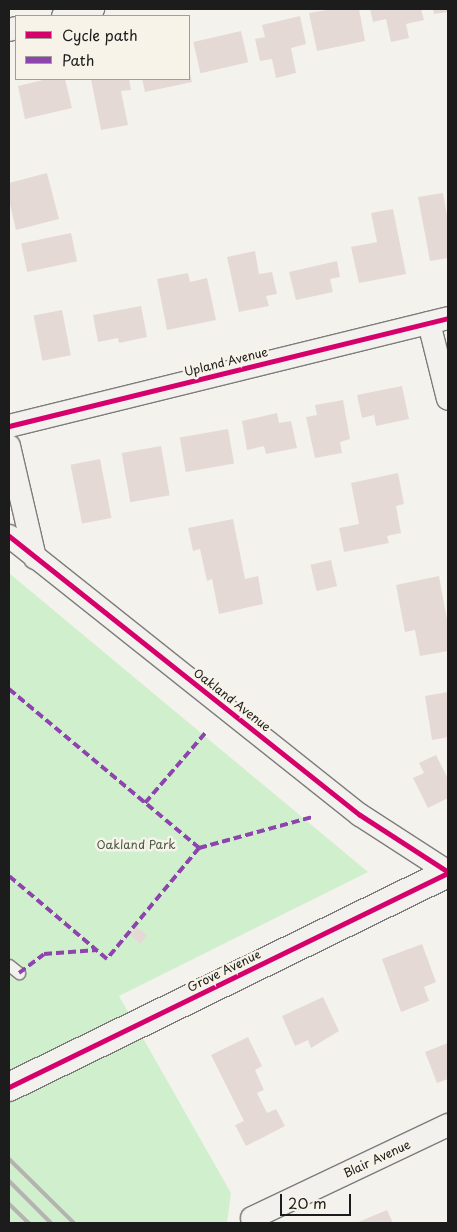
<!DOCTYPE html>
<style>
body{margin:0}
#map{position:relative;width:457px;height:1232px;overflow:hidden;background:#f4f2ec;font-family:"Playpen Sans",sans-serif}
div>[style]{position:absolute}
.green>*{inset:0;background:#d0f0cd}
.building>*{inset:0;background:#e5d9d5;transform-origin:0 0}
.roads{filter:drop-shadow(1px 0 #7d7c7a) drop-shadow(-1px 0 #7d7c7a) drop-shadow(0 1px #7d7c7a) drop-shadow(0 -1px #7d7c7a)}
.service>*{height:11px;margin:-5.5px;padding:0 5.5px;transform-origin:5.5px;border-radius:5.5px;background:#f2f1ed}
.minor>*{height:22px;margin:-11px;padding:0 11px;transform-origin:11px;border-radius:11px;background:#f2f1ed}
.tertiary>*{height:28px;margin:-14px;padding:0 14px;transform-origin:14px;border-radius:14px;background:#f2f1ed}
.rail>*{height:4px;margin:-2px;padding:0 2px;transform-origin:2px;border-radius:2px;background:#b4b3b0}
.quiet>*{height:4px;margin-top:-2px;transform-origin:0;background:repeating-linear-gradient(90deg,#8e44ad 0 8px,transparent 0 12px)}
.cycleway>*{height:5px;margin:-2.5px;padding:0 2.5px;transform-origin:2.5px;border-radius:2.5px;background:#d6006c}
span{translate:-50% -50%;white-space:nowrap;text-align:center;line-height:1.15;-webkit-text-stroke:5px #f7f3e8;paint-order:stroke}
.street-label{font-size:12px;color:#1c1c1c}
.park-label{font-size:12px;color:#495b49}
.frame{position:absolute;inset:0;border:10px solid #1c1c1c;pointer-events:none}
.legend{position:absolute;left:15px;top:15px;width:175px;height:65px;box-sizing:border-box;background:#f7f3e8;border:1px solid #9f9d96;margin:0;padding:6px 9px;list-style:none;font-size:15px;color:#1c1c1c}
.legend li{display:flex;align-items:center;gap:10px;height:25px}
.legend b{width:25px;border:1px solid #9f9d96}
.scale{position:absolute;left:280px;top:1194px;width:71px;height:22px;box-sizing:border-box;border:2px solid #1c1c1c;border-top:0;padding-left:6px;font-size:15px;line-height:18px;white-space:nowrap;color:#1c1c1c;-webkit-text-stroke:4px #f7f3e8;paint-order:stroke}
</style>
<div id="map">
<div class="green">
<div style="clip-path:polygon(9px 573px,368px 872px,119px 996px,231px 1193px,227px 1223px,9px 1223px)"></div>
</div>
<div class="building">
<div style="clip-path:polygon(333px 9px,359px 9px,365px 41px,317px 51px,309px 13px)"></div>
<div style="clip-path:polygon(370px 9px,421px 9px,424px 20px,406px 24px,409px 38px,391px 42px,386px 19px,373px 22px)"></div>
<div style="clip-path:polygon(433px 9px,448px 9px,448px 12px,434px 14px)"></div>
<div style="clip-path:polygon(300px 16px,306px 44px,291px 48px,296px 73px,276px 78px,272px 59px,260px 61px,255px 39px,265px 37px,262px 25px)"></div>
<div style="left:241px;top:31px;width:32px;height:49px;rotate:77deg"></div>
<div style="clip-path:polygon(190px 73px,192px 82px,145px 92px,142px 79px,189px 79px)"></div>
<div style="clip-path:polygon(47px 79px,65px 79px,72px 108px,25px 119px,18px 86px)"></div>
<div style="clip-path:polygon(91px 79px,129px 79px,131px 90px,121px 91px,128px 125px,101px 130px)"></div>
<div style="clip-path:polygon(47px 173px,59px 219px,16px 230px,9px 200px,9px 183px)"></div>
<div style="clip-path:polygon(443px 193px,448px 221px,448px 258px,430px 261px,418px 197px)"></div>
<div style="clip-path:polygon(393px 209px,406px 274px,359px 283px,351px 247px,377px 242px,371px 213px)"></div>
<div style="left:71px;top:233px;width:29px;height:51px;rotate:78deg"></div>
<div style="clip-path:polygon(255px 251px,259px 274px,272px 272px,277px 294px,266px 296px,269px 306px,239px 312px,227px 257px)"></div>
<div style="clip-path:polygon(337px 261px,340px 277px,330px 279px,333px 292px,296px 300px,289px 272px)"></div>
<div style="clip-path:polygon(188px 273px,190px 282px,207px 278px,216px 320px,167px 330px,157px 279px)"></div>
<div style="clip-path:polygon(141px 306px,147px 337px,119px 343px,118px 338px,98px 342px,93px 315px)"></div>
<div style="left:62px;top:310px;width:46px;height:29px;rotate:79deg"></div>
<div style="clip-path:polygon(402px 386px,409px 419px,376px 426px,374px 415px,362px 418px,357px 395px)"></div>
<div style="clip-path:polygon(343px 400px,350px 439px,340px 442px,342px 453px,315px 458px,306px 417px,317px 415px,315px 405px)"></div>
<div style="clip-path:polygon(277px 413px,279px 423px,291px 421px,297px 448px,266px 454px,264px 446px,247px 450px,242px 421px)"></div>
<div style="left:228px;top:429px;width:35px;height:49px;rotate:80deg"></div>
<div style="left:161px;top:446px;width:50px;height:40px;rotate:80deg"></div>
<div style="left:100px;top:459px;width:60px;height:30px;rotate:79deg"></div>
<div style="clip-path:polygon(398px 473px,404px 504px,396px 506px,401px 533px,387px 536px,389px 543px,344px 552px,339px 528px,359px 524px,351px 483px)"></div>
<div style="clip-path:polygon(233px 519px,245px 579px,258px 576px,263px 604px,219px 614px,212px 579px,207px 581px,200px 549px,193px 551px,188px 528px)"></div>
<div style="left:331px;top:560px;width:27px;height:21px;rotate:77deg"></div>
<div style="clip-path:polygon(439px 576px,448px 625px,448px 651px,420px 656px,415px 630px,405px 632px,396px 585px)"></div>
<div style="clip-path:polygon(448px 692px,448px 737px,432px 740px,425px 696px)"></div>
<div style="clip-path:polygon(436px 755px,448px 779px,448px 798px,428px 808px,413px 778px,424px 773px,419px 763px)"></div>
<div style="left:137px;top:927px;width:13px;height:11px;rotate:39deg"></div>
<div style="clip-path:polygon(422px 944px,436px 982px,424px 987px,429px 1001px,401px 1012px,382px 959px)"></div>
<div style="clip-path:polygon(323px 997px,339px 1031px,311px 1048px,308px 1040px,295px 1046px,282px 1016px)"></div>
<div style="clip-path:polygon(248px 1037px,262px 1066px,255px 1070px,264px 1090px,257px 1093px,267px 1113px,276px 1109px,285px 1126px,246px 1146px,235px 1125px,244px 1121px,211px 1055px)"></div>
<div style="clip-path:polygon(448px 1043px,448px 1079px,437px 1083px,425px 1052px)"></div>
<div style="clip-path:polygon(387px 1210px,393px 1223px,356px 1223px)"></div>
</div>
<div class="roads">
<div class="service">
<div style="left:9px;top:965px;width:13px;rotate:39deg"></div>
</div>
<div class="minor">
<div style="left:63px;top:16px;width:31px;rotate:-13deg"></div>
<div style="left:9px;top:30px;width:7px;rotate:-16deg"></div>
<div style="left:429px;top:323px;width:78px;rotate:76deg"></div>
<div style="left:9px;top:426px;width:452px;rotate:-13.8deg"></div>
<div style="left:9px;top:446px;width:115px;rotate:76.9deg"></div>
<div style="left:9px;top:536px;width:448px;rotate:38.5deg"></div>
<div style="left:360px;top:815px;width:105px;rotate:32.9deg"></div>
<div style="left:252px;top:1218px;width:217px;rotate:-25.4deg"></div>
</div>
<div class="tertiary">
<div style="left:9px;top:1087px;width:488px;rotate:-26deg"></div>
</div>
</div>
<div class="rail">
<div style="left:9px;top:1159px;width:91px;rotate:44.6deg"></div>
<div style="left:9px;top:1181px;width:59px;rotate:45deg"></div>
<div style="left:9px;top:1204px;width:28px;rotate:44deg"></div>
</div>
<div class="quiet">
<div style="left:9px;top:689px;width:248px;rotate:39.9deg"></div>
<div style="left:199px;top:848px;width:144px;rotate:129.7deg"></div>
<div style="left:107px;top:959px;width:128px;rotate:-139.7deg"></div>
<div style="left:145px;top:803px;width:95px;rotate:-49.3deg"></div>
<div style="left:199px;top:848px;width:117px;rotate:-15.3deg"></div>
<div style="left:19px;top:973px;width:31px;rotate:-37deg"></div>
<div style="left:44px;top:954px;width:53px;rotate:-4.3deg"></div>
</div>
<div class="cycleway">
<div style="left:9px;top:426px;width:452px;rotate:-13.8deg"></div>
<div style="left:9px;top:536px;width:448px;rotate:38.5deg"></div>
<div style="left:360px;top:815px;width:105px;rotate:32.9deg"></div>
<div style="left:9px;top:1087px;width:488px;rotate:-26deg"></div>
</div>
<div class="street-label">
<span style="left:226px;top:362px;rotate:-14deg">Upland Avenue</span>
<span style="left:232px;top:700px;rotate:38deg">Oakland Avenue</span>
<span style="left:224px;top:971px;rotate:-26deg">Grove Avenue</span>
<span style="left:377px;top:1159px;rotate:-25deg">Blair Avenue</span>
</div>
<div class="park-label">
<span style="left:136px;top:845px">Oakland Park</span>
</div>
<div class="frame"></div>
<ul class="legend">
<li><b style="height:6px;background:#d6006c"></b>Cycle path</li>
<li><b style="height:6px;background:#8e44ad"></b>Path</li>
</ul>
<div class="scale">20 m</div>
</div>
